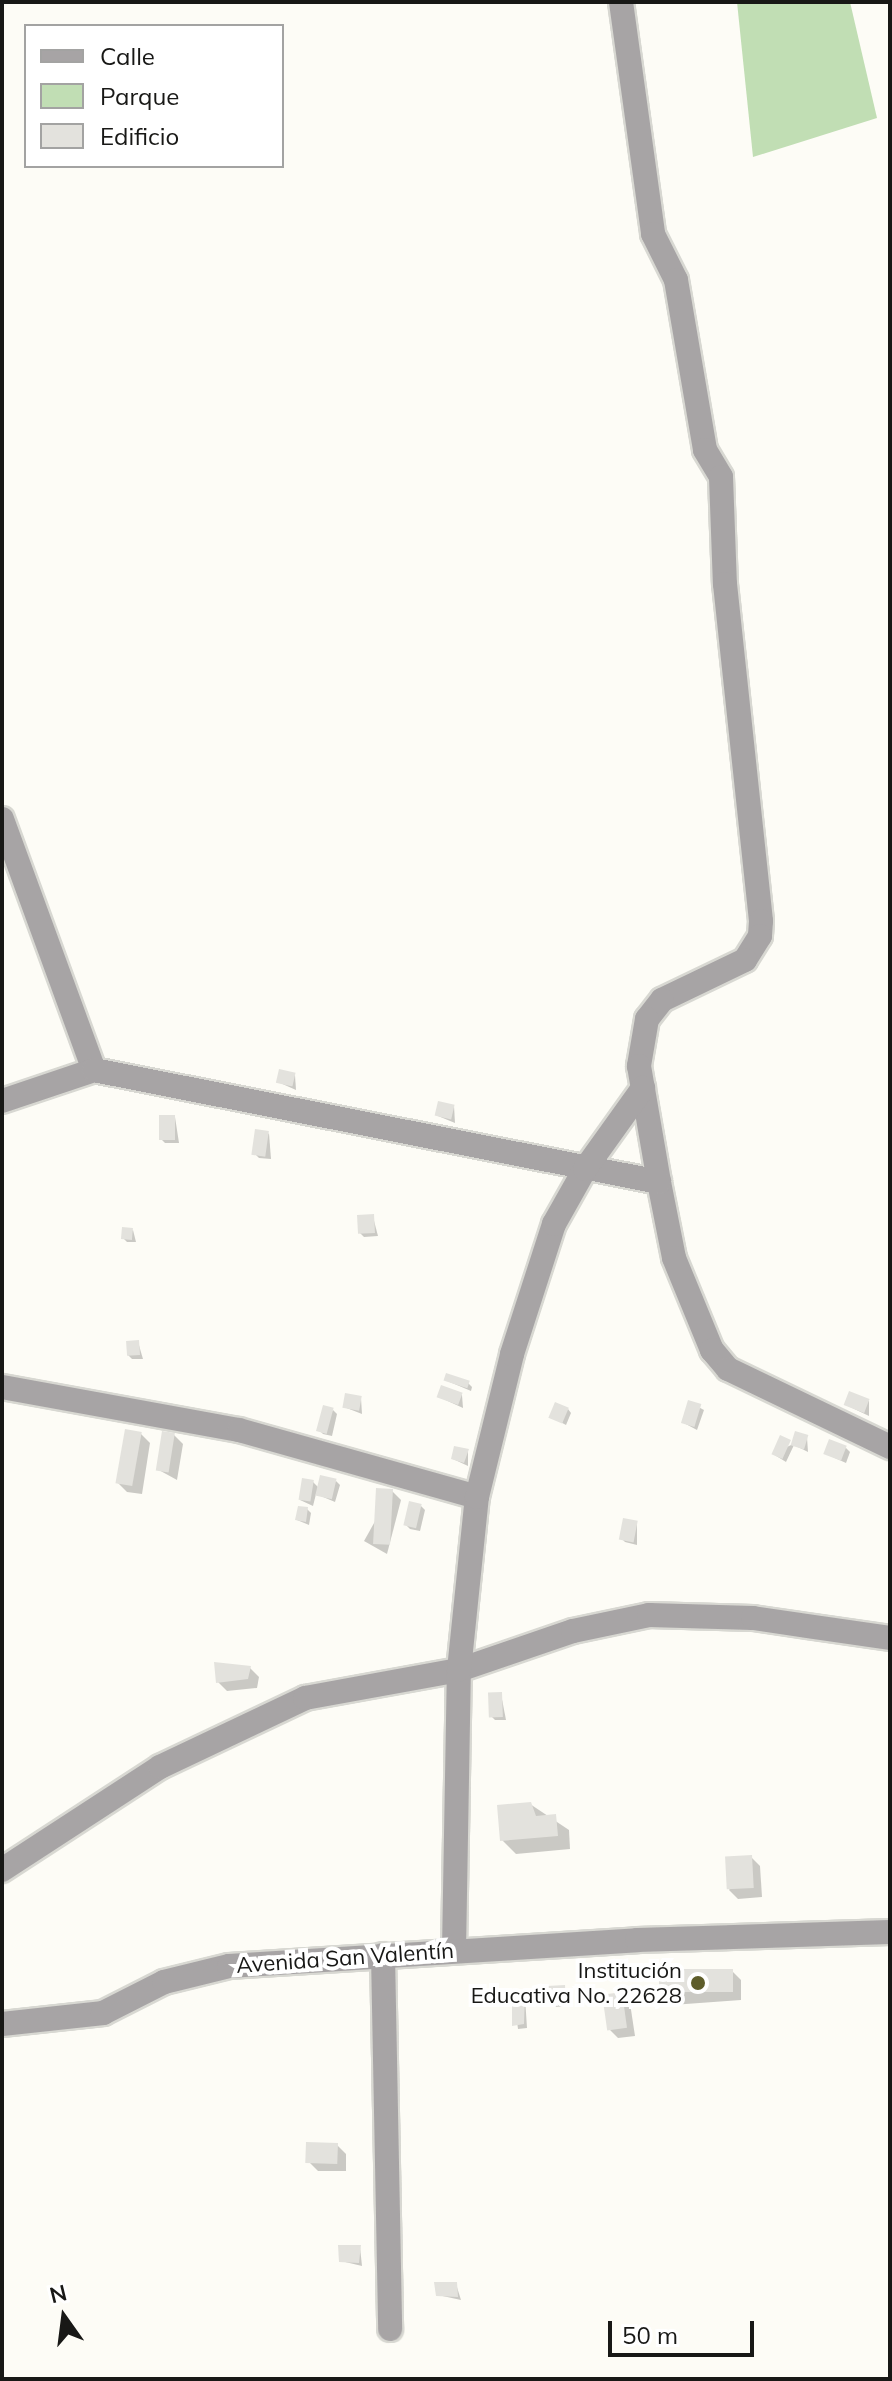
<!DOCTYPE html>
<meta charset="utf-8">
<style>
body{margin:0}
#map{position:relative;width:892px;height:2381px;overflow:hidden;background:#fdfcf6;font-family:Mulish,sans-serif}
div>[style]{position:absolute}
.green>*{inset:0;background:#c1deb4}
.shadow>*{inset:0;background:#0003}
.building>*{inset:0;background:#e3e2dd;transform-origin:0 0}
.roads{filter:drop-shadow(2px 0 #d8d8d2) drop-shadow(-2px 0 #d8d8d2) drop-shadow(0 2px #d8d8d2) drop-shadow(0 -2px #d8d8d2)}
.minor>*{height:24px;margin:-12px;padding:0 12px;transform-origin:12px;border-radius:12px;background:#a7a4a5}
.dots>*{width:22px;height:22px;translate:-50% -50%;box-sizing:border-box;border:4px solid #fff;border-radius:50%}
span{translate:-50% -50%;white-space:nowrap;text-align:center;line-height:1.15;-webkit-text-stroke:8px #fff;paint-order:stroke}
.street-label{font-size:22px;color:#181816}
.poi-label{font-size:22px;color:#181816}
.right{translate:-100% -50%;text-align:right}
.frame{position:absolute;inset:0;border:4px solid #181816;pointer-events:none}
.legend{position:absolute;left:24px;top:24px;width:260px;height:144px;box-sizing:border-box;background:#fff;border:2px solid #a3a3a2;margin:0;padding:10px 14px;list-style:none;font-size:24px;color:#181816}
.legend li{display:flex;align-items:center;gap:16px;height:40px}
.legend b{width:40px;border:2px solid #a3a3a2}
.north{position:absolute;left:24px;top:2277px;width:80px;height:80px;-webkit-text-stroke:6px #fff;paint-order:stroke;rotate:346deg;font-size:22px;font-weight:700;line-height:32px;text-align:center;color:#181816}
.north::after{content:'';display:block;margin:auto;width:28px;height:36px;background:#181816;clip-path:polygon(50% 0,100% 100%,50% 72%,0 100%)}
.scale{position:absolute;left:608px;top:2321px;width:146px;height:36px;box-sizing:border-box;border:4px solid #181816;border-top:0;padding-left:10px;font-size:24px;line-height:28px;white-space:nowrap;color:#181816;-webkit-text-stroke:6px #fff;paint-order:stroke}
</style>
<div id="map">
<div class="green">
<div style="clip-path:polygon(737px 2px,850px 2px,877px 118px,753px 157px)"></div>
</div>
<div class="shadow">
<div style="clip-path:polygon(295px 1075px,296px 1090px,278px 1082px)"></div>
<div style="clip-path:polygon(454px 1106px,455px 1123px,438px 1116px)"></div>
<div style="clip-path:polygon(175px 1117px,179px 1143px,165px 1143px,161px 1139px)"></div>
<div style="clip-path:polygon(269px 1133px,271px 1159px,259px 1158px,255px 1154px)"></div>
<div style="clip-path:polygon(373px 1217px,378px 1236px,364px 1237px,360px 1233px)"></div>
<div style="clip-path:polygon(133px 1230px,136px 1242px,127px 1242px,123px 1238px)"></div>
<div style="clip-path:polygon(138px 1342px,143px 1359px,132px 1359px,128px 1355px)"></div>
<div style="clip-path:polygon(445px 1380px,468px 1383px,472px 1387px,471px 1391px)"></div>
<div style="clip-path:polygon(462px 1395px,463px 1408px,439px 1397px)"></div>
<div style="clip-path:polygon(361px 1398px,362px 1414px,344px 1407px)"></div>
<div style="clip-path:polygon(869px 1401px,869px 1416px,846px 1405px)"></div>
<div style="clip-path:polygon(689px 1402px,704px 1410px,697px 1430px,682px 1422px)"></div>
<div style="clip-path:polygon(568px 1409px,571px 1413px,566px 1425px,551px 1417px)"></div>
<div style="clip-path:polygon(333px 1410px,337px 1414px,332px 1436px,323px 1434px,319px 1430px)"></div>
<div style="clip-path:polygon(141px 1434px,150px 1443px,142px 1494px,127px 1492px,118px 1483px)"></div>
<div style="clip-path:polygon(174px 1435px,183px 1444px,177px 1480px,157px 1469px)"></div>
<div style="clip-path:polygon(807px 1437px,808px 1452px,794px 1445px,786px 1462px,773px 1454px)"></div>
<div style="clip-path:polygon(846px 1448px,850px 1452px,846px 1463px,826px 1454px)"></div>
<div style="clip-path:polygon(468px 1450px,468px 1466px,453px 1459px)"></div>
<div style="clip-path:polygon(336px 1481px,340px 1485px,335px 1502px,316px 1494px,313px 1506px,300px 1500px,313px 1482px,318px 1487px)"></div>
<div style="clip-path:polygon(392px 1491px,401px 1500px,387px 1554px,364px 1541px)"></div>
<div style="clip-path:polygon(421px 1506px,425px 1510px,420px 1531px,410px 1529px,406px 1525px)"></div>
<div style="clip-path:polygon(307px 1509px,311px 1513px,309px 1525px,297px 1520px)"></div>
<div style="clip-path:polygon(637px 1523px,637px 1545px,625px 1542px,621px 1538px)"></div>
<div style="clip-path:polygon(250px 1668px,259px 1677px,257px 1688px,227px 1691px,218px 1682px)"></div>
<div style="clip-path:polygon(501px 1694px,506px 1720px,495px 1720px,491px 1716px)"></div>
<div style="clip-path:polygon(530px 1804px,569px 1830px,570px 1849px,516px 1854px,502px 1840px)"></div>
<div style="clip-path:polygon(751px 1857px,760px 1866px,762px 1897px,738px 1899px,729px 1890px)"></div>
<div style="clip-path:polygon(732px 1971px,741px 1980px,741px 2000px,672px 2005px,663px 1996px)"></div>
<div style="clip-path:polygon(564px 1987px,569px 2006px,554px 2007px,550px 2003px)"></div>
<div style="clip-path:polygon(621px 1994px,630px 2003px,635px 2036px,618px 2038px,609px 2029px)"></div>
<div style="clip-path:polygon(525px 1997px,527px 2028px,518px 2029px,514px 2000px,517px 2005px)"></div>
<div style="clip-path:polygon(337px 2145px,346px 2154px,346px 2171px,318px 2171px,309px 2162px)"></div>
<div style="clip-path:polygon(360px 2247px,362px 2266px,341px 2261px)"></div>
<div style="clip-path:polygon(456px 2284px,461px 2300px,438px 2295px)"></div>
</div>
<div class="building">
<div style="left:279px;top:1069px;width:17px;height:14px;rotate:13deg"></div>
<div style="left:438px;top:1101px;width:17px;height:15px;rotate:13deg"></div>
<div style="left:159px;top:1115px;width:16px;height:25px"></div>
<div style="left:255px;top:1129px;width:14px;height:26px;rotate:8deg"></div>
<div style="left:374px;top:1214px;width:19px;height:17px;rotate:87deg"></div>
<div style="left:122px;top:1227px;width:11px;height:12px;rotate:5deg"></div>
<div style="left:139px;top:1340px;width:15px;height:13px;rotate:86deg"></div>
<div style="left:446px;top:1373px;width:25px;height:8px;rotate:18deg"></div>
<div style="left:441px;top:1385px;width:23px;height:13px;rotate:20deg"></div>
<div style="left:849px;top:1391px;width:22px;height:15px;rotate:21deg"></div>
<div style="left:345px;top:1393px;width:17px;height:15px;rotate:10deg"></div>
<div style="left:688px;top:1400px;width:14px;height:24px;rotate:17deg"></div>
<div style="left:555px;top:1402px;width:15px;height:17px;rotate:23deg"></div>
<div style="left:323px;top:1405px;width:11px;height:27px;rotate:15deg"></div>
<div style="left:125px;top:1429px;width:17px;height:55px;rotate:10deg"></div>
<div style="left:162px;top:1431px;width:13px;height:40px;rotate:9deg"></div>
<div style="left:795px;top:1431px;width:14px;height:15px;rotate:17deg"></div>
<div style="left:780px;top:1435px;width:12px;height:21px;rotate:24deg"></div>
<div style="left:829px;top:1439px;width:19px;height:16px;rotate:21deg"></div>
<div style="clip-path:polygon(454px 1446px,469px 1449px,464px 1463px,451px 1459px)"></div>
<div style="left:320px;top:1475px;width:17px;height:21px;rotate:13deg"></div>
<div style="left:302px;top:1478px;width:12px;height:22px;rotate:9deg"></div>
<div style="left:376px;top:1488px;width:17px;height:56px;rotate:3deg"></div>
<div style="left:409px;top:1501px;width:13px;height:25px;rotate:13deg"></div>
<div style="clip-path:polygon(298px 1506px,308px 1507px,306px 1522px,295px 1520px)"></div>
<div style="left:623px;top:1518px;width:15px;height:22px;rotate:11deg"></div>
<div style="clip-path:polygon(214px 1662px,251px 1666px,248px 1679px,216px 1683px)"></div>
<div style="left:502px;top:1692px;width:25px;height:14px;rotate:88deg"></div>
<div style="clip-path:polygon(531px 1802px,536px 1816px,556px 1814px,558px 1836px,500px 1841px,497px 1805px)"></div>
<div style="left:752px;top:1855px;width:33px;height:27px;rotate:87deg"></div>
<div style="left:733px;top:1969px;width:23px;height:74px;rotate:90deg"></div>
<div style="left:565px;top:1985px;width:18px;height:18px;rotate:87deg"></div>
<div style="left:622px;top:1992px;width:36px;height:20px;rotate:82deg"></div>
<div style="clip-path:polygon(525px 1994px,524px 2024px,512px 2026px,512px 1996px,515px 2004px)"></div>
<div style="left:306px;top:2142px;width:32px;height:21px;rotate:2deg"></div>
<div style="clip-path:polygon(338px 2245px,361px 2245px,359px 2263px,339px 2262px)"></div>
<div style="clip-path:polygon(434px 2282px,457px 2282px,458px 2297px,436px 2296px)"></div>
</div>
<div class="roads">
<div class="minor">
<div style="left:621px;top:2px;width:234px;rotate:82.1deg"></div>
<div style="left:653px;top:234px;width:51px;rotate:63.4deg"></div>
<div style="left:676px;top:280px;width:172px;rotate:80.3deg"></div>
<div style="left:705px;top:450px;width:31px;rotate:59deg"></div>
<div style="left:721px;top:477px;width:107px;rotate:87.9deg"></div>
<div style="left:725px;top:584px;width:339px;rotate:83.9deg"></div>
<div style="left:761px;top:921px;width:15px;rotate:94deg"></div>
<div style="left:760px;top:936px;width:28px;rotate:122deg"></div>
<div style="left:745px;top:960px;width:92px;rotate:154.3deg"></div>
<div style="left:662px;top:1000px;width:24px;rotate:128deg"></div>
<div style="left:647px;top:1019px;width:48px;rotate:99.7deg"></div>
<div style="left:639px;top:1066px;width:118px;rotate:80.2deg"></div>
<div style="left:659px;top:1182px;width:77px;rotate:78.8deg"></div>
<div style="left:674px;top:1258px;width:100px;rotate:67.6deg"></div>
<div style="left:712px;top:1350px;width:25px;rotate:50deg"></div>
<div style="left:728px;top:1369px;width:180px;rotate:25.7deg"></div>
<div style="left:2px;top:819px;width:267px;rotate:69.9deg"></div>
<div style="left:2px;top:1101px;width:97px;rotate:-18.6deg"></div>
<div style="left:94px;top:1070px;width:576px;rotate:11.21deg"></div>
<div style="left:2px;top:1387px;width:241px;rotate:10.3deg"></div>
<div style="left:239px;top:1430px;width:247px;rotate:15.7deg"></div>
<div style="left:2px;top:1870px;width:189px;rotate:-33.1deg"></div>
<div style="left:160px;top:1767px;width:161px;rotate:-25.4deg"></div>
<div style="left:305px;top:1698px;width:157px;rotate:-10.3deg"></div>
<div style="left:459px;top:1670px;width:120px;rotate:-18.9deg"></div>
<div style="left:573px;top:1631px;width:78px;rotate:-11.9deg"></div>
<div style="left:649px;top:1615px;width:104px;rotate:1.7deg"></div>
<div style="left:753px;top:1618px;width:138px;rotate:8.3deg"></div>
<div style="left:454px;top:1950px;width:280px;rotate:-89deg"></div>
<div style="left:459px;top:1670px;width:174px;rotate:-84.1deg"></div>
<div style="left:477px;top:1497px;width:147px;rotate:-76.2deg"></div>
<div style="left:512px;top:1354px;width:137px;rotate:-72.1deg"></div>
<div style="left:554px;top:1224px;width:63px;rotate:-60.6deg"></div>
<div style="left:585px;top:1169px;width:100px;rotate:-54.4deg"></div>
<div style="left:383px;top:1955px;width:374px;rotate:88.9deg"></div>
<div style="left:2px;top:2024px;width:102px;rotate:-6.2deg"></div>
<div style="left:103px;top:2013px;width:68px;rotate:-26.9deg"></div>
<div style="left:164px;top:1982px;width:67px;rotate:-13.8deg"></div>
<div style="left:229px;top:1966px;width:409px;rotate:-3.6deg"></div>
<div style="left:637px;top:1940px;width:253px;rotate:-1.8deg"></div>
</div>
</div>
<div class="dots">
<div style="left:698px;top:1983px;background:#5e5d2a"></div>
</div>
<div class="street-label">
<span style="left:345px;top:1958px;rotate:-4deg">Avenida San Valentín</span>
</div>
<div class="poi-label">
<span class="right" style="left:682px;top:1983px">Institución<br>Educativa No. 22628</span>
</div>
<div class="frame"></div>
<ul class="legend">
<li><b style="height:10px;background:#a7a4a5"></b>Calle</li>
<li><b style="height:22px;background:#c1deb4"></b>Parque</li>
<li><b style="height:22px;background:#e3e2dd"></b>Edificio</li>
</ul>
<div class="north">N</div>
<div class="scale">50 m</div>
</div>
